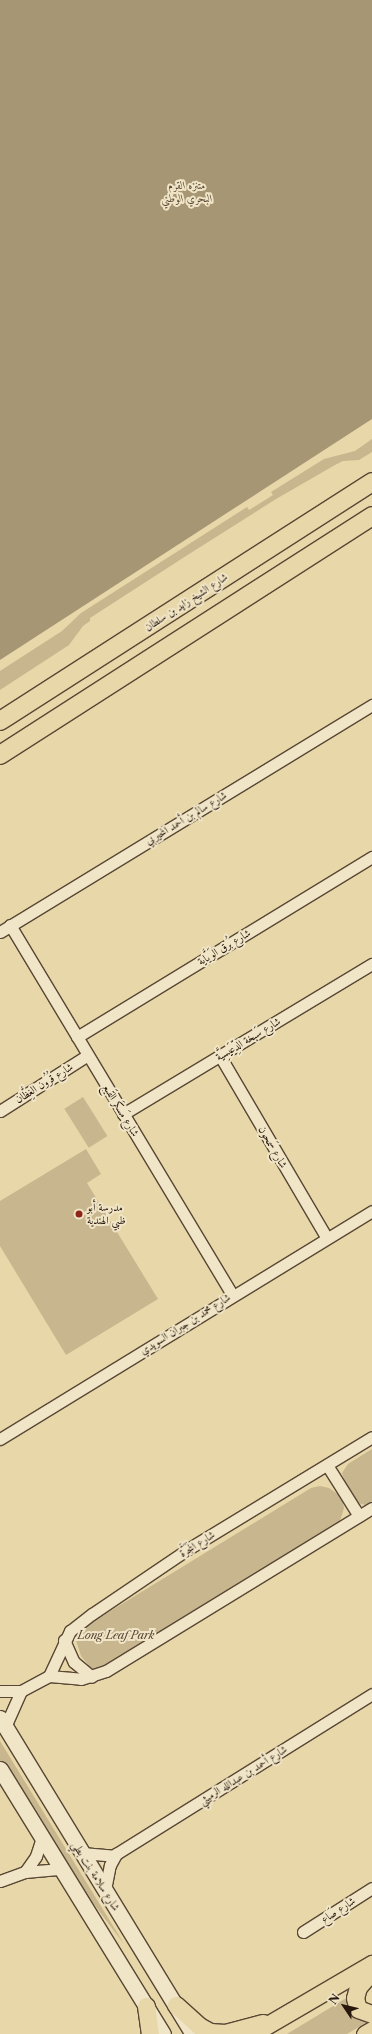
<!DOCTYPE html>
<meta charset="utf-8">
<style>
body{margin:0}
#map{position:relative;width:372px;height:2034px;overflow:hidden;background:#e8d7a9;font-family:"Libre Caslon Text",Amiri,serif}
div>[style]{position:absolute}
.green>*{inset:0;background:#c7b68e;transform-origin:0 0}
.water>*{inset:0;background:#a79674}
.roads{filter:drop-shadow(1px 0 #584734) drop-shadow(-1px 0 #584734) drop-shadow(0 1px #584734) drop-shadow(0 -1px #584734)}
.minor>*{height:11px;margin:-5.5px;padding:0 5.5px;transform-origin:5.5px;border-radius:5.5px;background:#f0e5c7}
.secondary>*{height:15px;margin:-7.5px;padding:0 7.5px;transform-origin:7.5px;border-radius:7.5px;background:#f0e5c7}
.primary>*{height:17px;margin:-8.5px;padding:0 8.5px;transform-origin:8.5px;border-radius:8.5px;background:#e8d7a9}
.trunk>*{height:18px;margin:-9px;padding:0 9px;transform-origin:9px;border-radius:9px;background:#e8d7a9}
.dots>*{width:11px;height:11px;translate:-50% -50%;box-sizing:border-box;border:2px solid #f0e5c7;border-radius:50%}
span{translate:-50% -50%;white-space:nowrap;text-align:center;line-height:1.15;-webkit-text-stroke:4px #f0e5c7;paint-order:stroke}
.park-label{font-size:11px;color:#584734;font-style:italic}
.street-label{font-size:11px;color:#28170d}
.poi-label{font-size:11px;color:#28170d}
.left{translate:0 -50%;text-align:left}
.north{position:absolute;left:324px;top:1986px;width:40px;height:40px;-webkit-text-stroke:3px #f0e5c7;paint-order:stroke;rotate:305deg;font-size:11px;font-weight:700;line-height:16px;text-align:center;color:#28170d}
.north::after{content:'';display:block;margin:auto;width:14px;height:18px;background:#28170d;clip-path:polygon(50% 0,100% 100%,50% 72%,0 100%)}
</style>
<div id="map">
<div class="green">
<div style="clip-path:polygon(372px 439px,372px 452px,359px 460px,343px 461px,335px 465px,276px 499px,186px 556px,90px 618px,90px 621px,83px 626px,69px 645px,0 690px,0 671px,62px 631px,81px 613px,247px 507px,249px 510px,273px 495px,271px 492px,324px 459px,355px 451px)"></div>
<div style="left:83px;top:1097px;width:46px;height:22px;rotate:58deg"></div>
<div style="clip-path:polygon(86px 1149px,101px 1174px,87px 1183px,158px 1299px,66px 1355px,0 1246px,0 1201px)"></div>
<div style="clip-path:polygon(372px 1449px,372px 1505px,365px 1505px,358px 1503px,348px 1491px,342px 1473px,348px 1464px)"></div>
<div style="clip-path:polygon(320px 1486px,329px 1488px,342px 1497px,344px 1508px,338px 1527px,98px 1669px,91px 1668px,81px 1656px,75px 1637px,81px 1629px,311px 1488px)"></div>
<div style="clip-path:polygon(0 1741px,124px 1944px,78px 1883px,0 1761px)"></div>
<div style="clip-path:polygon(348px 1997px,352px 2013px,367px 2022px,347px 2034px,287px 2034px)"></div>
</div>
<div class="water">
<div style="clip-path:polygon(0 0,372px 0,372px 419px,0 660px)"></div>
</div>
<div class="roads">
<div class="minor">
<div style="left:10px;top:925px;width:431px;rotate:59deg"></div>
<div style="left:0;top:932px;width:436px;rotate:-31.4deg"></div>
<div style="left:77px;top:1037px;width:346px;rotate:-31.4deg"></div>
<div style="left:220px;top:1056px;width:210px;rotate:59.6deg"></div>
<div style="left:0;top:1111px;width:104px;rotate:-32.5deg"></div>
<div style="left:123px;top:1114px;width:291px;rotate:-31.1deg"></div>
<div style="left:0;top:1439px;width:436px;rotate:-31.5deg"></div>
<div style="left:327px;top:1465px;width:60px;rotate:57.9deg"></div>
<div style="left:64px;top:1640px;width:24px;rotate:66deg"></div>
<div style="left:74px;top:1662px;width:23px;rotate:40deg"></div>
<div style="left:49px;top:1676px;width:50px;rotate:-65deg"></div>
<div style="left:70px;top:1631px;width:28px;rotate:-38deg"></div>
<div style="left:92px;top:1614px;width:116px;rotate:-34.1deg"></div>
<div style="left:188px;top:1549px;width:215px;rotate:-31.3deg"></div>
<div style="left:0;top:1691px;width:21px"></div>
<div style="left:21px;top:1691px;width:32px;rotate:-28deg"></div>
<div style="left:49px;top:1676px;width:32px;rotate:5deg"></div>
<div style="left:81px;top:1679px;width:26px;rotate:-18deg"></div>
<div style="left:106px;top:1671px;width:312px;rotate:-31.5deg"></div>
<div style="left:5px;top:1727px;width:39px;rotate:-66deg"></div>
<div style="left:82px;top:1853px;width:32px;rotate:5deg"></div>
<div style="left:25px;top:1872px;width:19px;rotate:-55deg"></div>
<div style="left:36px;top:1856px;width:20px;rotate:-72deg"></div>
<div style="left:0;top:1881px;width:27px;rotate:-20deg"></div>
<div style="left:25px;top:1872px;width:36px;rotate:-5deg"></div>
<div style="left:105px;top:1890px;width:25px;rotate:-79deg"></div>
<div style="left:110px;top:1865px;width:13px;rotate:-61deg"></div>
<div style="left:116px;top:1854px;width:302px;rotate:-32deg"></div>
<div style="left:303px;top:1932px;width:82px;rotate:-32.5deg"></div>
</div>
<div class="secondary">
<div style="left:0;top:1718px;width:370px;rotate:58.6deg"></div>
<div style="left:0;top:1769px;width:311px;rotate:58.4deg"></div>
</div>
<div class="primary">
<div style="left:372px;top:1971px;width:21px;rotate:131deg"></div>
<div style="left:358px;top:1987px;width:11px;rotate:105deg"></div>
<div style="left:355px;top:1998px;width:11px;rotate:75deg"></div>
<div style="left:358px;top:2009px;width:15px;rotate:20deg"></div>
<div style="left:176px;top:2005px;width:31px;rotate:42deg"></div>
<div style="left:199px;top:2026px;width:13px;rotate:29deg"></div>
<div style="left:210px;top:2032px;width:15px;rotate:4deg"></div>
<div style="left:225px;top:2033px;width:39px;rotate:-15deg"></div>
<div style="left:146px;top:2006px;width:28px;rotate:82deg"></div>
<div style="left:252px;top:2034px;width:139px;rotate:-30.3deg"></div>
<div style="left:365px;top:2034px;width:8px;rotate:-30deg"></div>
</div>
<div class="trunk">
<div style="left:0;top:721px;width:442px;rotate:-32.7deg"></div>
<div style="left:0;top:755px;width:442px;rotate:-32.7deg"></div>
</div>
</div>
<div class="dots">
<div style="left:79px;top:1214px;background:#8f2418"></div>
</div>
<div class="park-label">
<span style="left:187px;top:192px">متنزه القرم<br>البحري الوطني</span>
<span style="left:116px;top:1635px">Long Leaf Park</span>
</div>
<div class="street-label">
<span style="left:186px;top:602px;rotate:-33deg">شارع الشيخ زايد بن سلطان</span>
<span style="left:186px;top:818px;rotate:-31deg">شارع سالم بن أحمد المحيربي</span>
<span style="left:224px;top:947px;rotate:-31deg">شارع بُرق الوَيَّاية</span>
<span style="left:248px;top:1039px;rotate:-31deg">شارع سَبخة الدِّعَيسِيَّة</span>
<span style="left:44px;top:1083px;rotate:-32deg">شارع قُرُون الغِظَّان</span>
<span style="left:121px;top:1110px;rotate:59deg">شارع مَسكَر القَبع</span>
<span style="left:273px;top:1147px;rotate:60deg">شارع سَمحون</span>
<span style="left:185px;top:1324px;rotate:-32deg">شارع محمد بن جبران السويدي</span>
<span style="left:197px;top:1544px;rotate:-32deg">شارع المَجَرَّة</span>
<span style="left:243px;top:1775px;rotate:-32deg">شارع أحمد بن عبدالله الرميثي</span>
<span style="left:96px;top:1876px;rotate:58deg">شارع سلامة بنت بطي</span>
<span style="left:338px;top:1910px;rotate:-33deg">شارع صَاع</span>
</div>
<div class="poi-label">
<span class="left" style="left:87px;top:1214px">مدرسة أبو<br>ظبي الهندية</span>
</div>
<div class="north">N</div>
</div>
